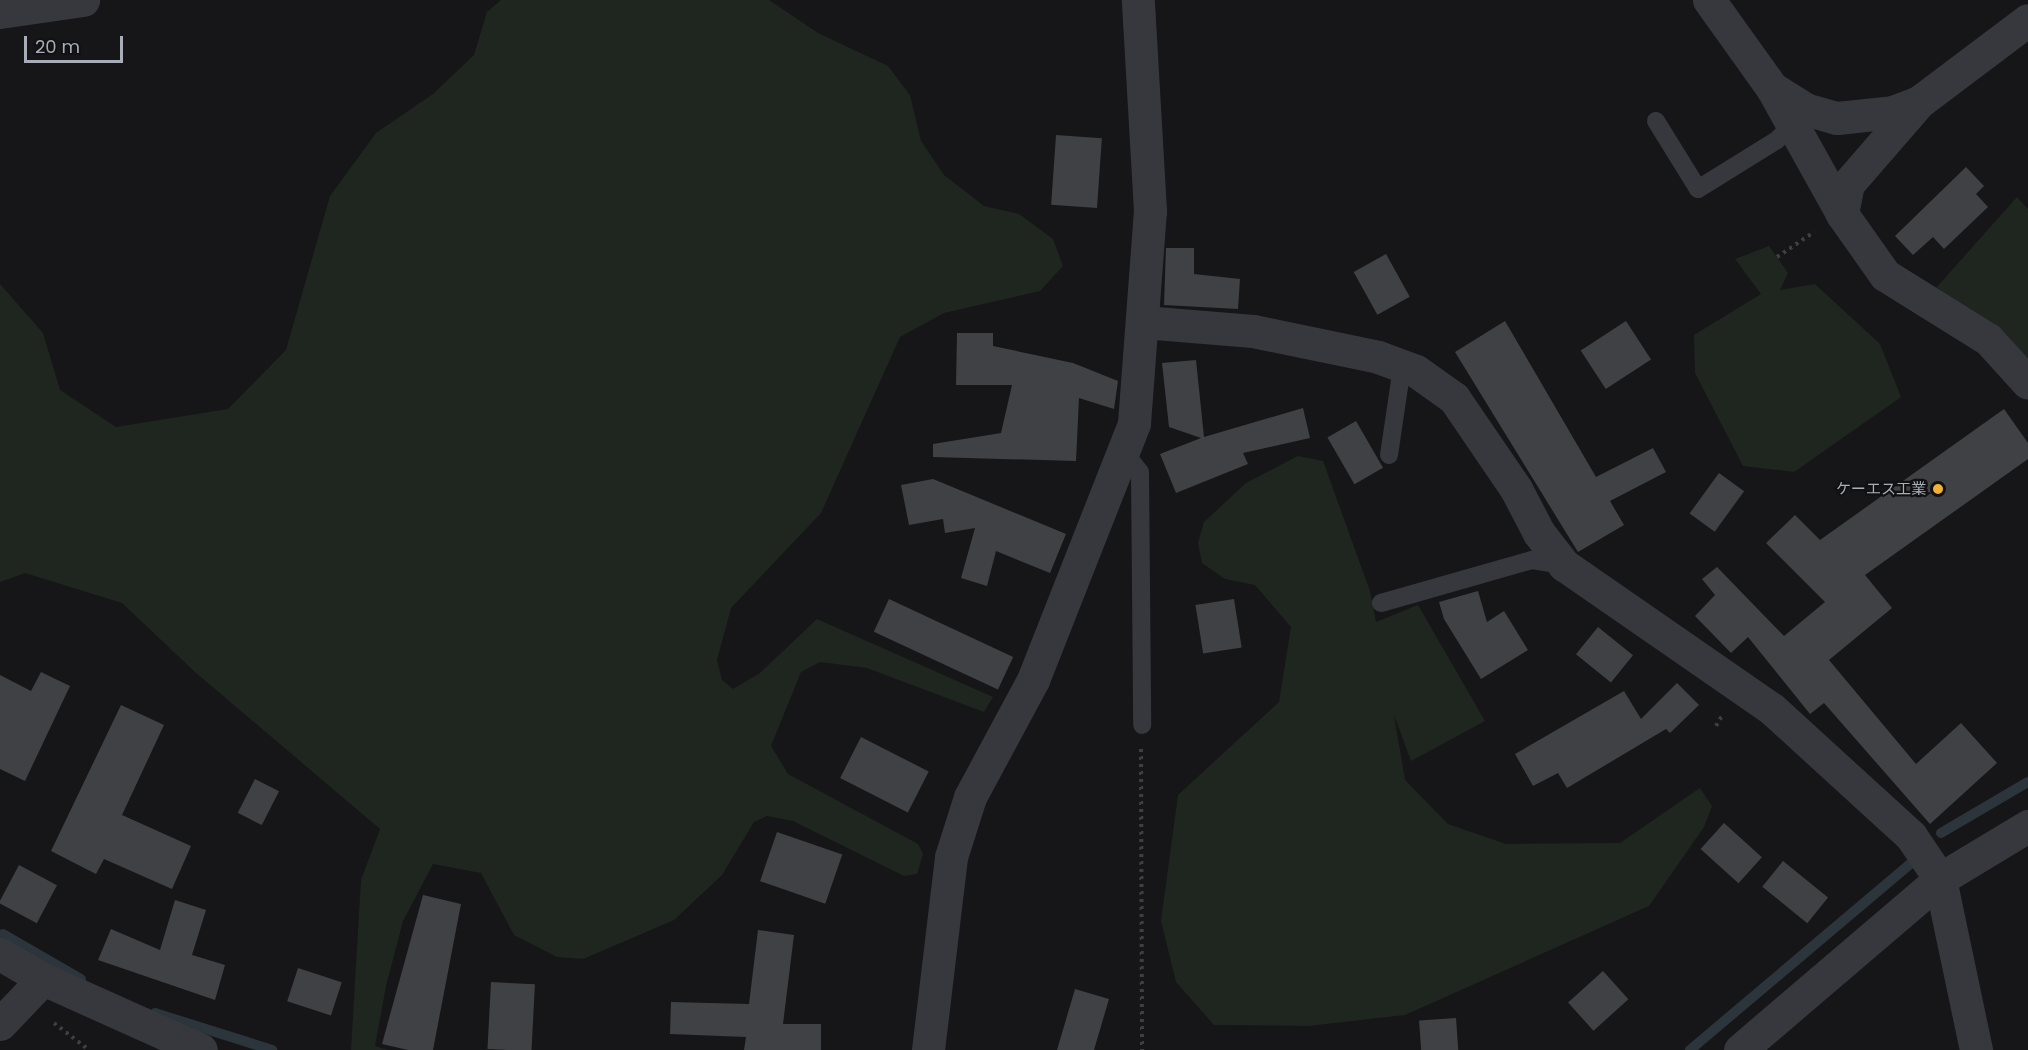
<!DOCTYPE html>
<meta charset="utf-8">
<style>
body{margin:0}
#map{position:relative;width:2028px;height:1050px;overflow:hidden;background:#161618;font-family:Poppins,"Noto Sans JP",sans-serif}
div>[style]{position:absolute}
.green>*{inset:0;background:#1e261f}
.stream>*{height:10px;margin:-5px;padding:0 5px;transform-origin:5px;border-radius:5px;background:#2c353c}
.building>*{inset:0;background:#404145;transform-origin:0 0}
.path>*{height:4px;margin-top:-2px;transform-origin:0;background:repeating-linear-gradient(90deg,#3d3f44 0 3px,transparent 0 7.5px)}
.service>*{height:18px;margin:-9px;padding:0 9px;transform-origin:9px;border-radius:9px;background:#37383d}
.minor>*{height:33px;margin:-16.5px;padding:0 16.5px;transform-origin:16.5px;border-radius:16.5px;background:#37383d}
.tertiary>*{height:33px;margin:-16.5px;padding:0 16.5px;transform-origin:16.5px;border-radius:16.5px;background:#37383d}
.dots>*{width:16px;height:16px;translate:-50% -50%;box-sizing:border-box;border:3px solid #111113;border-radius:50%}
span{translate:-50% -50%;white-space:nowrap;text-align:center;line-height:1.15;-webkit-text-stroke:4.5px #111113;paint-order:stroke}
.poi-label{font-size:15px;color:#a8adb8}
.right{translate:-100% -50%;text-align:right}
.scale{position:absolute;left:24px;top:36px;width:99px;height:27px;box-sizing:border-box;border:3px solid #a8adb8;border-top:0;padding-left:8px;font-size:18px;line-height:21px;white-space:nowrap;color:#a8adb8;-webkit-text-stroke:4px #111113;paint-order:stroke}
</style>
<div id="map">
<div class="green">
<div style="clip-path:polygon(501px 0,769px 0,818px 33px,888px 66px,910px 95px,921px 141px,944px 175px,984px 206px,1019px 214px,1053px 239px,1063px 266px,1040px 291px,944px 313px,900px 337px,821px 513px,731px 608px,717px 660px,722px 680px,733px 689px,760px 673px,817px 619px,993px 697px,984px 712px,867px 668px,820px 662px,801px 672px,771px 746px,788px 774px,918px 844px,923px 854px,917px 874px,904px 876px,793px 821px,767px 816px,754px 822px,722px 875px,674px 920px,583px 959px,557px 957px,514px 935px,481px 873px,433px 864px,403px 921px,386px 986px,375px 1046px,388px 1050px,351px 1050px,361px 880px,380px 829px,195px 672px,122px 603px,25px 573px,0 582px,0 284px,43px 333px,60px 390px,116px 427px,228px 409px,286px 350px,330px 196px,376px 133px,433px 94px,474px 55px,487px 12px)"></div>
<div style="clip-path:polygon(2017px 197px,2028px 209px,2028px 362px,1936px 288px)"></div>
<div style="clip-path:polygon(1769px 246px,1788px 273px,1780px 290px,1815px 284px,1880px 344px,1901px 397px,1794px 472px,1743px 466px,1695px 373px,1694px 335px,1761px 294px,1735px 259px)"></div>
<div style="clip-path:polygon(1298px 456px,1323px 461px,1370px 591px,1376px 622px,1418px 605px,1485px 721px,1411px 761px,1394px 715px,1405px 780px,1448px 824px,1506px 844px,1620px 843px,1700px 788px,1712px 806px,1704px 827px,1649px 906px,1405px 1015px,1308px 1026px,1214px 1025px,1176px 982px,1161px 921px,1178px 795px,1279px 702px,1291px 627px,1255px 585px,1225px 579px,1202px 563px,1198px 543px,1204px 522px,1246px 483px)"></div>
</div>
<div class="stream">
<div style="left:1941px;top:833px;width:101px;rotate:-30.4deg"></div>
<div style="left:3px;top:934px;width:90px;rotate:30deg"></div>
<div style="left:155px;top:1013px;width:123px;rotate:17.5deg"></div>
<div style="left:1690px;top:1050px;width:288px;rotate:-40.2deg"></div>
</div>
<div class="building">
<div style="left:1056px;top:135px;width:46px;height:70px;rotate:4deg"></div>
<div style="clip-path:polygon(1966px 167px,1984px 186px,1976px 194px,1988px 207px,1944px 249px,1933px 237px,1913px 255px,1895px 236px)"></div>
<div style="clip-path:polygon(1166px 248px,1194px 248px,1194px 274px,1240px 279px,1238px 309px,1164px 305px)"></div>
<div style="left:1386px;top:254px;width:49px;height:37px;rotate:61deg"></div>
<div style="clip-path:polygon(1505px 321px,1596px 477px,1653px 448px,1666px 472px,1610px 501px,1624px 525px,1578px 552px,1455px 352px)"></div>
<div style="left:1626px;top:321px;width:46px;height:54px;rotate:57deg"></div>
<div style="clip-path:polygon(957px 333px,993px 333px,993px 346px,1073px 363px,1118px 381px,1114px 409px,1079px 398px,1076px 461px,933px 457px,933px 444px,1001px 433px,1012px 385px,956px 385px)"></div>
<div style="clip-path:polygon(1196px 360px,1204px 437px,1303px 408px,1310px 438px,1243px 453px,1248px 464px,1176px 493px,1160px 454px,1201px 438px,1169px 427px,1162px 363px)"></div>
<div style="clip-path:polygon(2004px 409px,2028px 443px,2028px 459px,1865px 575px,1892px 608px,1829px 660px,1916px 764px,1961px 723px,1997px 763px,1930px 824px,1824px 703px,1810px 714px,1748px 637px,1731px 653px,1695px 616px,1715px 595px,1702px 579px,1717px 567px,1784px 636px,1825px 602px,1766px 543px,1795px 515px,1820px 540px)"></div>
<div style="left:1356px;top:421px;width:54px;height:33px;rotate:60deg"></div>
<div style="left:1719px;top:473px;width:31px;height:50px;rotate:36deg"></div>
<div style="clip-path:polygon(933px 479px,1066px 534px,1050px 573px,996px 551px,987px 586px,961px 578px,975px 528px,945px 533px,943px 519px,909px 525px,901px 485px)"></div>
<div style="clip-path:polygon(1478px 591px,1487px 622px,1504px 611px,1528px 650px,1481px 679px,1444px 619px,1439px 602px)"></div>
<div style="left:889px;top:599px;width:137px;height:36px;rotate:25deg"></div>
<div style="left:1234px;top:599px;width:49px;height:39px;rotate:81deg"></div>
<div style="left:1598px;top:627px;width:45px;height:35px;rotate:39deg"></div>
<div style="clip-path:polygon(41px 672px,70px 686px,25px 781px,0 769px,0 675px,31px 691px)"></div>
<div style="clip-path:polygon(1677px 683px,1699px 705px,1670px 733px,1666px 729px,1567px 788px,1558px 773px,1533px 786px,1515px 754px,1624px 691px,1641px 719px)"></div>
<div style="clip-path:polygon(121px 705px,164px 725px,122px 815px,191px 846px,172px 889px,104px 859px,96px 874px,51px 851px)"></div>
<div style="left:861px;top:737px;width:76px;height:46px;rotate:27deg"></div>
<div style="left:255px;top:779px;width:27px;height:38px;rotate:27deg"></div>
<div style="left:1724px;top:823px;width:51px;height:35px;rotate:42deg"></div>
<div style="left:777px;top:832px;width:69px;height:52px;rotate:19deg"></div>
<div style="left:1783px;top:861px;width:58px;height:33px;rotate:39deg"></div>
<div style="left:19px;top:865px;width:43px;height:43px;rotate:28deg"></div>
<div style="clip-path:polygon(423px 895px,461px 904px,433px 1050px,408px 1050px,382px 1044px)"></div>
<div style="clip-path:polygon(175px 900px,206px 910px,192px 955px,225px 965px,215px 1000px,98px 960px,111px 929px,160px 950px)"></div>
<div style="clip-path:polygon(758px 930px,794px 935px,783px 1024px,821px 1024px,821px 1050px,744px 1050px,746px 1037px,670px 1034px,671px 1002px,749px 1004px)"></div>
<div style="left:298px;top:968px;width:46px;height:35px;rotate:18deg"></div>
<div style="left:1603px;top:971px;width:38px;height:47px;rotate:48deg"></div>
<div style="left:491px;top:982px;width:44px;height:67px;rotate:3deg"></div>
<div style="clip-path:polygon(1075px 989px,1109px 999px,1094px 1050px,1057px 1050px)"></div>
<div style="left:1456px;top:1018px;width:32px;height:37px;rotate:86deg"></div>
</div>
<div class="path">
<div style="left:1777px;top:257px;width:45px;rotate:-34deg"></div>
<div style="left:1716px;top:726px;width:14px;rotate:-60deg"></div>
<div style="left:1141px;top:749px;width:301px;rotate:89.8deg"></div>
<div style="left:54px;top:1023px;width:44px;rotate:37.6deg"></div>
</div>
<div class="service">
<div style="left:1656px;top:121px;width:80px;rotate:58.3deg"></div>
<div style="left:1698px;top:189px;width:93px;rotate:-31.8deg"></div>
<div style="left:1777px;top:140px;width:29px;rotate:-46deg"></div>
<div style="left:1125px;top:453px;width:24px;rotate:52deg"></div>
<div style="left:1140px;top:472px;width:253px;rotate:89.5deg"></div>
<div style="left:1389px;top:455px;width:89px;rotate:-81.6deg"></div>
<div style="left:1381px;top:603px;width:157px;rotate:-15.9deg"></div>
<div style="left:1532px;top:560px;width:32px;rotate:9deg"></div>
</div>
<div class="minor">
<div style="left:0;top:12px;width:84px;rotate:-8.2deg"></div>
<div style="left:1772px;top:88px;width:144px;rotate:60.9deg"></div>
<div style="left:1842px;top:214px;width:75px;rotate:54.8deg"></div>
<div style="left:1885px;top:275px;width:121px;rotate:31.9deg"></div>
<div style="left:1988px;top:339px;width:59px;rotate:47.7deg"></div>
<div style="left:1842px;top:214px;width:31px;rotate:-79deg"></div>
<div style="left:1848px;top:184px;width:108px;rotate:-49.1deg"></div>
<div style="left:1143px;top:322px;width:110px;rotate:4.7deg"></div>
<div style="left:1253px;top:331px;width:128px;rotate:11.7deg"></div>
<div style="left:1378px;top:357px;width:40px;rotate:20.2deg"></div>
<div style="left:1416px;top:371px;width:47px;rotate:35.4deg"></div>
<div style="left:1454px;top:398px;width:110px;rotate:55.7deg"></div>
<div style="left:1516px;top:489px;width:50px;rotate:62.4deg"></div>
<div style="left:1539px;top:533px;width:41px;rotate:52deg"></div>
<div style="left:1564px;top:565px;width:253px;rotate:34.7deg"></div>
<div style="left:1772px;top:709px;width:188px;rotate:42.4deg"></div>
<div style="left:1911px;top:836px;width:52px;rotate:56deg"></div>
<div style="left:1940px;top:879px;width:175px;rotate:78.1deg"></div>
<div style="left:0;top:954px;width:50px;rotate:30.2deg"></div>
<div style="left:43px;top:979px;width:173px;rotate:24.2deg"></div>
<div style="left:0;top:1024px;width:62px;rotate:-46.3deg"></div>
<div style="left:928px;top:1050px;width:194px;rotate:-83.2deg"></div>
<div style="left:951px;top:857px;width:63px;rotate:-72.4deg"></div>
<div style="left:970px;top:797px;width:133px;rotate:-61.7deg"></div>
<div style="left:1033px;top:680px;width:276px;rotate:-68.5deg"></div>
<div style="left:1134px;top:423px;width:213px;rotate:-85.7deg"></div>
<div style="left:1150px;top:211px;width:211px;rotate:-93.3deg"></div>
<div style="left:1740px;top:1050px;width:263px;rotate:-40.5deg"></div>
<div style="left:1940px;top:879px;width:103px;rotate:-31.1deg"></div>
</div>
<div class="tertiary">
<div style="left:1709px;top:0;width:108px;rotate:54.4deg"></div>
<div style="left:1772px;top:88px;width:39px;rotate:32deg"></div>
<div style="left:1805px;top:109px;width:33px;rotate:16deg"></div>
<div style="left:1837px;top:118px;width:56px;rotate:-6.1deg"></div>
<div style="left:1893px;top:112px;width:28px;rotate:-21deg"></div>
<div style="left:1919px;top:102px;width:136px;rotate:-37deg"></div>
</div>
<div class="dots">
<div style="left:1938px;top:489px;background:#f2b134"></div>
</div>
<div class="poi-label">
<span class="right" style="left:1926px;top:489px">ケーエス工業</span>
</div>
<div class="scale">20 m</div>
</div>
